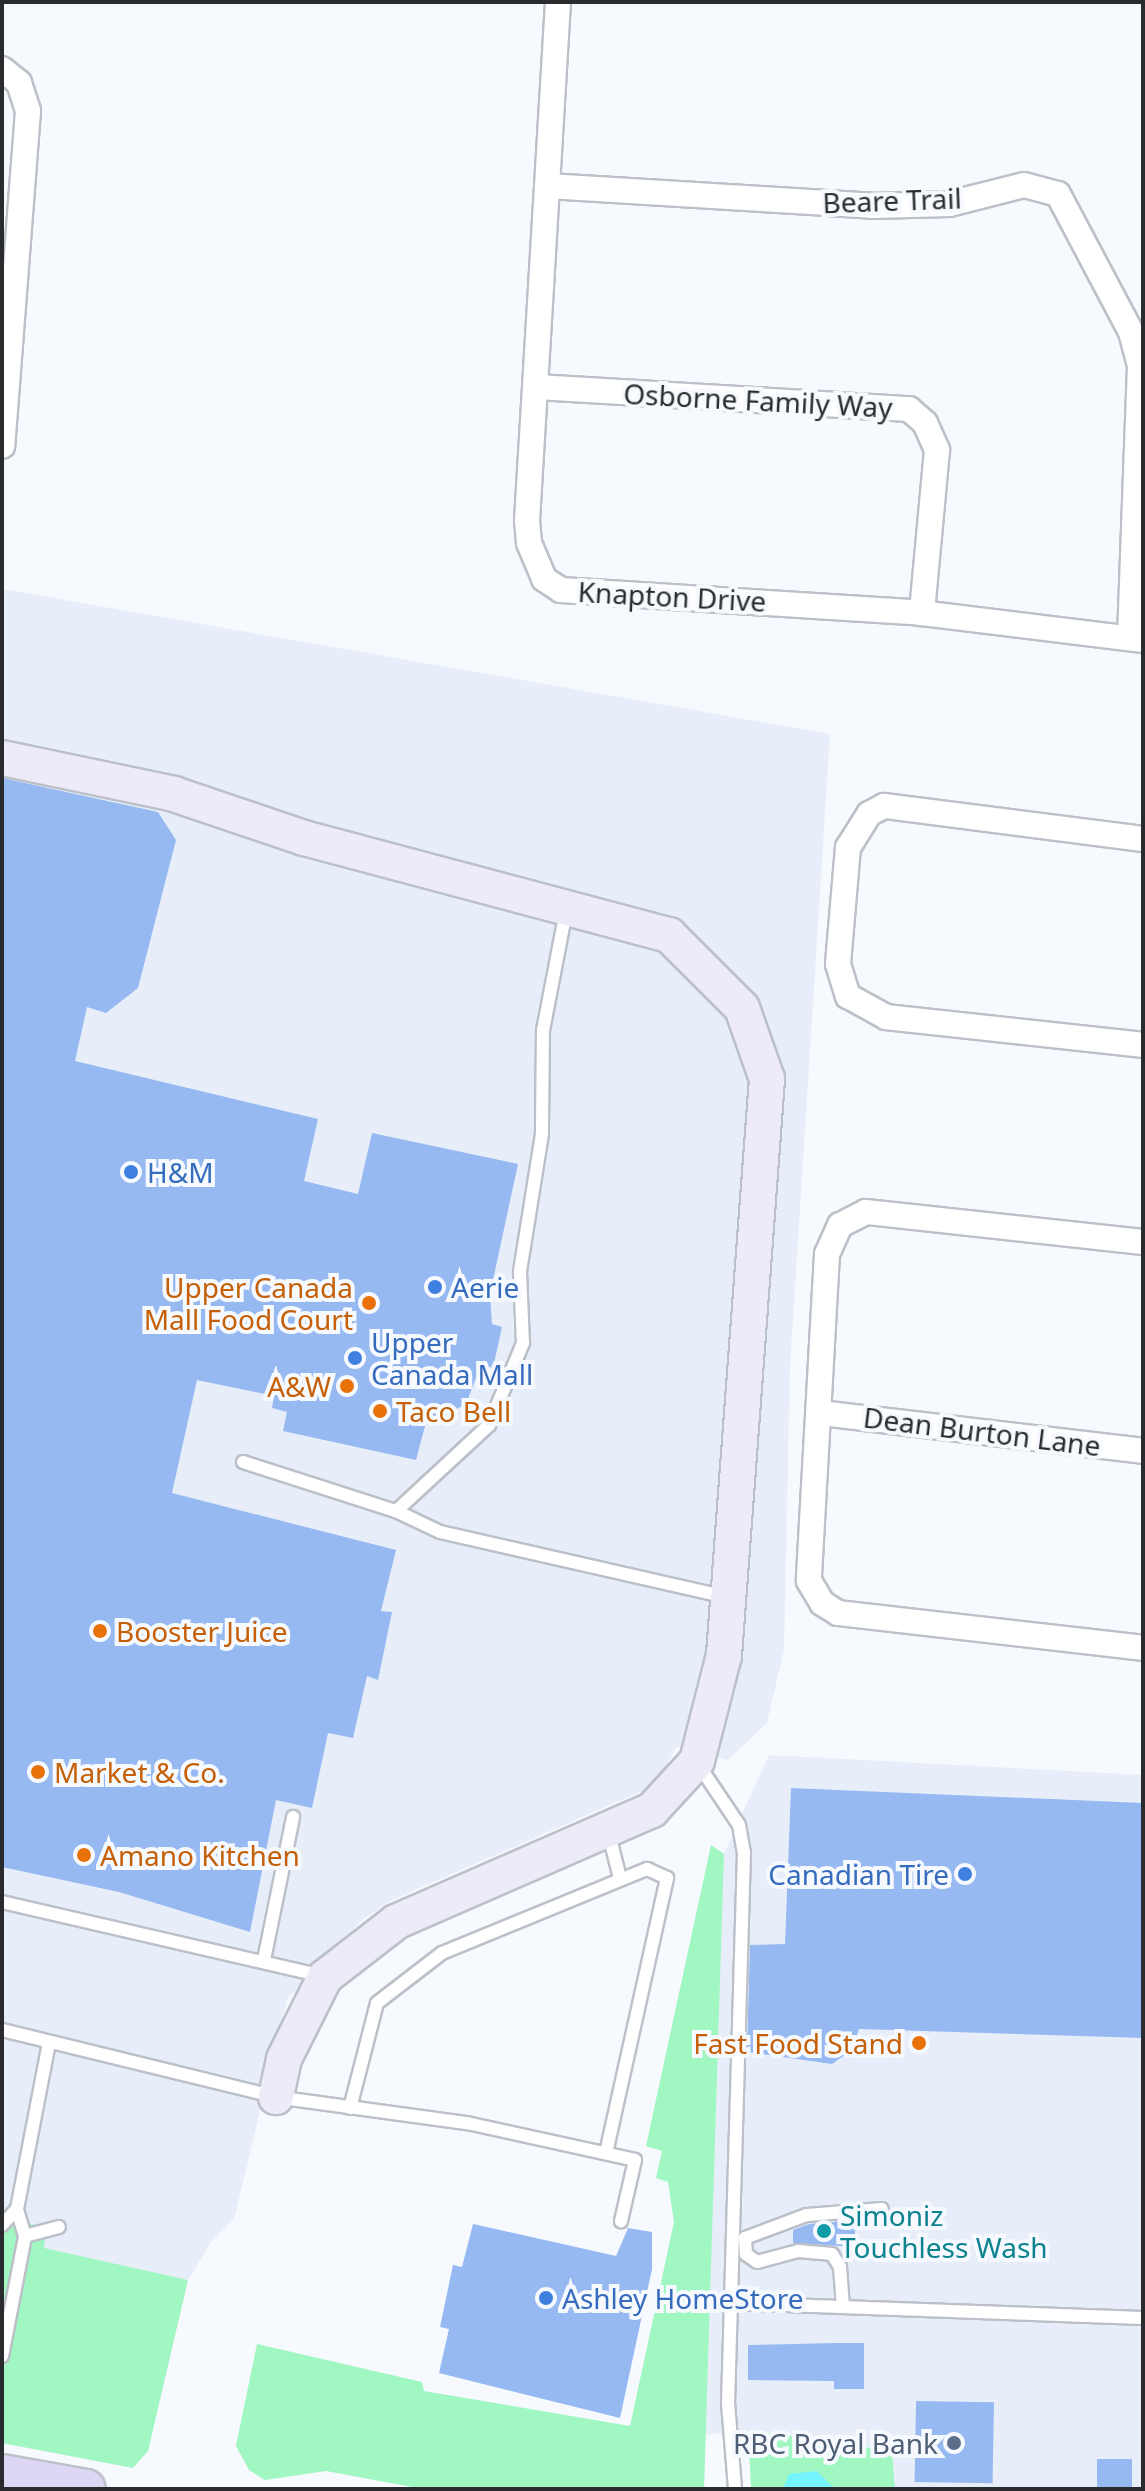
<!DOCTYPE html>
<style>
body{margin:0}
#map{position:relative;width:1145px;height:2491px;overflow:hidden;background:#f6f9fe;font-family:"Noto Sans",sans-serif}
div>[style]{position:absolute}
.built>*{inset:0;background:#e7eefa}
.green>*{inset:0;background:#a0f7c1}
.water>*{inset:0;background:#75f4fd}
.building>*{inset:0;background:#96b9f2;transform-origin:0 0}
.roads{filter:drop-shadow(2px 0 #bcc0c8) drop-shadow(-2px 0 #bcc0c8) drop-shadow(0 2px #bcc0c8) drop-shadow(0 -2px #bcc0c8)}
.lane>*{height:12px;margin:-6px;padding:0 6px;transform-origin:6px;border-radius:6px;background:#fff}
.street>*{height:24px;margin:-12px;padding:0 12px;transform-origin:12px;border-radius:12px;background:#fff}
.secondary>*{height:34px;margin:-17px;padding:0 17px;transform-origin:17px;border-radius:17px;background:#eeebf9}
.primary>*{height:38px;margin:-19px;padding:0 19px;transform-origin:19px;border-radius:19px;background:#ddd6f4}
.dots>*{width:22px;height:22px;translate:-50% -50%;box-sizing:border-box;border:4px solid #f6f9fe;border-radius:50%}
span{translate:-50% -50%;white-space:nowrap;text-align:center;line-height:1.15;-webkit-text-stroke:8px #f6f9fe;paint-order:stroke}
.street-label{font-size:28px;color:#2a2b2e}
.shop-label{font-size:28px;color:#366cbe}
.left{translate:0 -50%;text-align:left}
.right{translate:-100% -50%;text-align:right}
.food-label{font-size:28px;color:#c56008}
.culture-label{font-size:28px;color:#0d838f}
.service-label{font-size:28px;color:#4e5e75}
.frame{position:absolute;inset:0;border:4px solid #2a2b2e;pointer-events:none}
</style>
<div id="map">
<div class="built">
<div style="clip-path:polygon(2px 589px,830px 734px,790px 1366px,784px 1649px,767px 1723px,728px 1760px,676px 1747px,663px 1772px,644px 1790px,390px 1901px,362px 1920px,287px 1999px,234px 2219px,211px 2242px,188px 2280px,148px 2451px,133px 2468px,2px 2443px)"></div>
<div style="clip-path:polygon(769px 1755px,1143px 1775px,1143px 2489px,895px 2489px,892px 2451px,748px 2430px,705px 2435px,724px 1854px)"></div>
</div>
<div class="green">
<div style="clip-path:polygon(711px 1845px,724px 1854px,704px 2489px,423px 2489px,326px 2471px,265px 2480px,249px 2470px,236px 2446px,257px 2344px,422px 2382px,424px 2391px,630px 2426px,674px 2222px,668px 2182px,656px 2178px,662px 2151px,646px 2146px)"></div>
<div style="clip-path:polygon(2px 2218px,46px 2227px,44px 2248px,188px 2280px,148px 2451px,133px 2468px,2px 2443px)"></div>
<div style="clip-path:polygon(748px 2430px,892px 2451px,895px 2489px,751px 2489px)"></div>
</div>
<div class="water">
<div style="clip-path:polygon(817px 2471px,835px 2489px,783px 2489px,789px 2474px)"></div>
</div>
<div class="building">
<div style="clip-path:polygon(2px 778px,158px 812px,176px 840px,138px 988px,106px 1013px,87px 1007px,75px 1061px,318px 1119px,304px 1181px,358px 1194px,372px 1133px,518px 1164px,490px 1294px,492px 1324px,502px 1327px,493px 1368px,481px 1365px,466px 1404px,425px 1426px,416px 1460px,283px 1431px,287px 1412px,272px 1408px,274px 1396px,197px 1380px,172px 1493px,396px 1550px,381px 1611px,392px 1612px,378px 1680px,367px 1676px,353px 1738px,328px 1733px,312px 1808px,276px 1800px,250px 1932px,119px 1892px,2px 1867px)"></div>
<div style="clip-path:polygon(791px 1788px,1143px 1803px,1143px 2038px,859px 2029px,852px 2050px,832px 2064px,747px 2052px,750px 1945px,785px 1944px)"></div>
<div style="clip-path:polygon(855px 2220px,855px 2247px,793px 2243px,793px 2230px,809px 2224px)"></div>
<div style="clip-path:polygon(473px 2224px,616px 2256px,628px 2228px,652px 2232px,652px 2269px,620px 2418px,439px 2373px,449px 2329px,440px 2327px,453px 2265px,462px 2267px)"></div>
<div style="clip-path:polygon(835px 2343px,864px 2343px,864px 2389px,834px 2389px,834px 2381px,748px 2380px,748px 2345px)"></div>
<div style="left:916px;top:2401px;width:78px;height:81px;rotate:1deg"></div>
<div style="left:1097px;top:2459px;width:35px;height:30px"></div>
</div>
<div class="roads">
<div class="lane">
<div style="left:566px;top:911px;width:121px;rotate:100.9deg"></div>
<div style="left:543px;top:1030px;width:104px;rotate:90.6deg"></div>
<div style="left:542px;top:1134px;width:140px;rotate:99.1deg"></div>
<div style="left:520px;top:1272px;width:71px;rotate:87.6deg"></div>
<div style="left:523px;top:1343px;width:89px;rotate:112.5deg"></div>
<div style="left:489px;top:1425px;width:127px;rotate:137.2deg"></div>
<div style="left:396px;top:1511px;width:49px;rotate:25.5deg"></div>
<div style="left:440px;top:1532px;width:294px;rotate:12.8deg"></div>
<div style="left:243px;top:1462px;width:161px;rotate:17.8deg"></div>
<div style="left:698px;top:1764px;width:73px;rotate:56.1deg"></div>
<div style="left:739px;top:1825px;width:27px;rotate:80deg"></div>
<div style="left:744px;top:1852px;width:551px;rotate:91.66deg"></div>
<div style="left:728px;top:2403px;width:86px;rotate:85.3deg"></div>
<div style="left:608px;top:1831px;width:49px;rotate:75.7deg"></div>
<div style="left:2px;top:1902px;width:328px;rotate:13deg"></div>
<div style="left:264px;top:1960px;width:146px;rotate:-78.5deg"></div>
<div style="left:2px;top:2030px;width:282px;rotate:13.7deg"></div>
<div style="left:276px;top:2097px;width:193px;rotate:7.8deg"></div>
<div style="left:467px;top:2123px;width:172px;rotate:12.4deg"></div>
<div style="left:635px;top:2160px;width:63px;rotate:102.9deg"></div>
<div style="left:350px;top:2108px;width:108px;rotate:-75.6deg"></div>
<div style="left:377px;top:2003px;width:82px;rotate:-37.6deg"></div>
<div style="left:442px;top:1953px;width:222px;rotate:-22.3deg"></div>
<div style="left:647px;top:1869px;width:22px;rotate:24deg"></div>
<div style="left:667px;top:1878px;width:282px;rotate:102.5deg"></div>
<div style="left:2px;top:2225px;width:22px;rotate:-47deg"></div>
<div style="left:25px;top:2236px;width:35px;rotate:-15deg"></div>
<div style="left:731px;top:2303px;width:412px;rotate:2.1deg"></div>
<div style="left:843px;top:2307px;width:40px;rotate:-94.3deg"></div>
<div style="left:840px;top:2267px;width:15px;rotate:-122deg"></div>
<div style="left:832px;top:2254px;width:34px;rotate:-175deg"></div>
<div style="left:798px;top:2251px;width:42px;rotate:165deg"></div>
<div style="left:757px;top:2262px;width:14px;rotate:-144deg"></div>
<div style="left:746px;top:2254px;width:16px;rotate:-94deg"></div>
<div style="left:745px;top:2238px;width:66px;rotate:-20.4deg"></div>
<div style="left:807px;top:2215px;width:75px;rotate:-4.6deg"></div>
<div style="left:2px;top:2356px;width:122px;rotate:-79.1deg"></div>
<div style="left:25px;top:2236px;width:28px;rotate:-107deg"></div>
<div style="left:17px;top:2209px;width:169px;rotate:-79.1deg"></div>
</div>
<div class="street">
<div style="left:558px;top:2px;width:519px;rotate:93.42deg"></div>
<div style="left:527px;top:520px;width:23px;rotate:85deg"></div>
<div style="left:529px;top:543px;width:39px;rotate:67deg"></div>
<div style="left:544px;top:579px;width:20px;rotate:33deg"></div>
<div style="left:561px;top:590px;width:362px;rotate:3.6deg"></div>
<div style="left:922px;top:613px;width:223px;rotate:7deg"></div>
<div style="left:2px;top:69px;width:22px;rotate:39deg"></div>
<div style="left:19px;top:83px;width:29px;rotate:72deg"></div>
<div style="left:28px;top:111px;width:336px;rotate:94.4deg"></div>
<div style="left:548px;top:186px;width:325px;rotate:3.5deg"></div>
<div style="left:872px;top:206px;width:77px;rotate:-1.5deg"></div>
<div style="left:949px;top:204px;width:77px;rotate:-14.2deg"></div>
<div style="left:1024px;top:185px;width:35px;rotate:15deg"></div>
<div style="left:1058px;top:194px;width:156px;rotate:62.1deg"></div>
<div style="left:1131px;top:332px;width:34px;rotate:75deg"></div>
<div style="left:1140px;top:365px;width:273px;rotate:92.1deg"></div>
<div style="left:537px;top:387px;width:373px;rotate:3.4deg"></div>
<div style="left:909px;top:409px;width:21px;rotate:41deg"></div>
<div style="left:925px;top:423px;width:30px;rotate:66deg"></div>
<div style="left:937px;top:450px;width:164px;rotate:95.3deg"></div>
<div style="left:1143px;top:839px;width:261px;rotate:-172.7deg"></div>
<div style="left:884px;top:806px;width:17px;rotate:152deg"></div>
<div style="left:869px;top:814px;width:39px;rotate:122deg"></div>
<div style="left:848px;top:847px;width:117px;rotate:94.9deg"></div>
<div style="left:838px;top:964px;width:34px;rotate:73deg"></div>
<div style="left:848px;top:996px;width:43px;rotate:28.9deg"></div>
<div style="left:886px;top:1017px;width:259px;rotate:6.2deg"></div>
<div style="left:1143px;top:1242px;width:279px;rotate:-173.8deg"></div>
<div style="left:866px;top:1212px;width:29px;rotate:153deg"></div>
<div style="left:840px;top:1225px;width:32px;rotate:114deg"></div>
<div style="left:827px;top:1254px;width:327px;rotate:93.2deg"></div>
<div style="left:809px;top:1581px;width:26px;rotate:59deg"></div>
<div style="left:822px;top:1603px;width:19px;rotate:32deg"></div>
<div style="left:838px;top:1613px;width:307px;rotate:6.5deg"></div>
<div style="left:821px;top:1413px;width:324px;rotate:6.7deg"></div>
</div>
<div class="secondary">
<div style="left:2px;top:758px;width:176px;rotate:11.8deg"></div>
<div style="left:174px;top:794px;width:137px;rotate:18.7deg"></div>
<div style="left:304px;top:838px;width:378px;rotate:14.9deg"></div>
<div style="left:669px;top:935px;width:103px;rotate:45deg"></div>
<div style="left:742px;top:1008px;width:75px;rotate:70.6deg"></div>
<div style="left:767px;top:1079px;width:578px;rotate:94.27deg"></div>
<div style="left:724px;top:1655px;width:109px;rotate:104.3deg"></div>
<div style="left:697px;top:1761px;width:67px;rotate:132.6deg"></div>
<div style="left:652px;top:1810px;width:279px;rotate:156.4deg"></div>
<div style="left:396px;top:1922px;width:90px;rotate:142.2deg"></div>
<div style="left:325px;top:1977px;width:92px;rotate:116.6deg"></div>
<div style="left:284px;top:2059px;width:39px;rotate:102deg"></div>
</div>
<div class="primary">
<div style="left:2px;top:2474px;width:85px;rotate:10.1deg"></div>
</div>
</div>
<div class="dots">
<div style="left:131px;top:1172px;background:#3f7fe0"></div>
<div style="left:435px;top:1287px;background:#3f7fe0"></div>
<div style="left:369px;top:1303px;background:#e8710a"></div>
<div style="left:355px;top:1358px;background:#3f7fe0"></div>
<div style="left:347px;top:1386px;background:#e8710a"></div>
<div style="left:380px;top:1411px;background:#e8710a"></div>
<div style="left:100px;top:1631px;background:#e8710a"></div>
<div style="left:38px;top:1772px;background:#e8710a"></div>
<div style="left:84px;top:1855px;background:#e8710a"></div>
<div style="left:965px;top:1874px;background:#3f7fe0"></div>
<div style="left:919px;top:2043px;background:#e8710a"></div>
<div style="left:824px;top:2231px;background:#0f9aa8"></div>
<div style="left:546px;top:2298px;background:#3f7fe0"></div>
<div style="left:954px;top:2443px;background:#5c6f8a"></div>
</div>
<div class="street-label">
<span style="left:892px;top:200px;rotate:-2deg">Beare Trail</span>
<span style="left:758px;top:400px;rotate:3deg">Osborne Family Way</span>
<span style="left:672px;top:596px;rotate:3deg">Knapton Drive</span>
<span style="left:982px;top:1431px;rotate:7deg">Dean Burton Lane</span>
</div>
<div class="shop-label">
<span class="left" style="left:147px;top:1172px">H&amp;M</span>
<span class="left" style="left:451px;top:1287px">Aerie</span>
<span class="left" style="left:371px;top:1358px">Upper<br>Canada Mall</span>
<span class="right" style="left:949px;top:1874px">Canadian Tire</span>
<span class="left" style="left:562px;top:2298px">Ashley HomeStore</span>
</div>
<div class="food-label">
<span class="right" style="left:353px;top:1303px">Upper Canada<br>Mall Food Court</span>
<span class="right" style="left:331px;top:1386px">A&amp;W</span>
<span class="left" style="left:396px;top:1411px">Taco Bell</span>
<span class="left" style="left:116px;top:1631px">Booster Juice</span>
<span class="left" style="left:54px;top:1772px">Market &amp; Co.</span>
<span class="left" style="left:100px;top:1855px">Amano Kitchen</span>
<span class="right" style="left:903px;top:2043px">Fast Food Stand</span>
</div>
<div class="culture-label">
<span class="left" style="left:840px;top:2231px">Simoniz<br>Touchless Wash</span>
</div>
<div class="service-label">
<span class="right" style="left:938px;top:2443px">RBC Royal Bank</span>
</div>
<div class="frame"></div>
</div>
